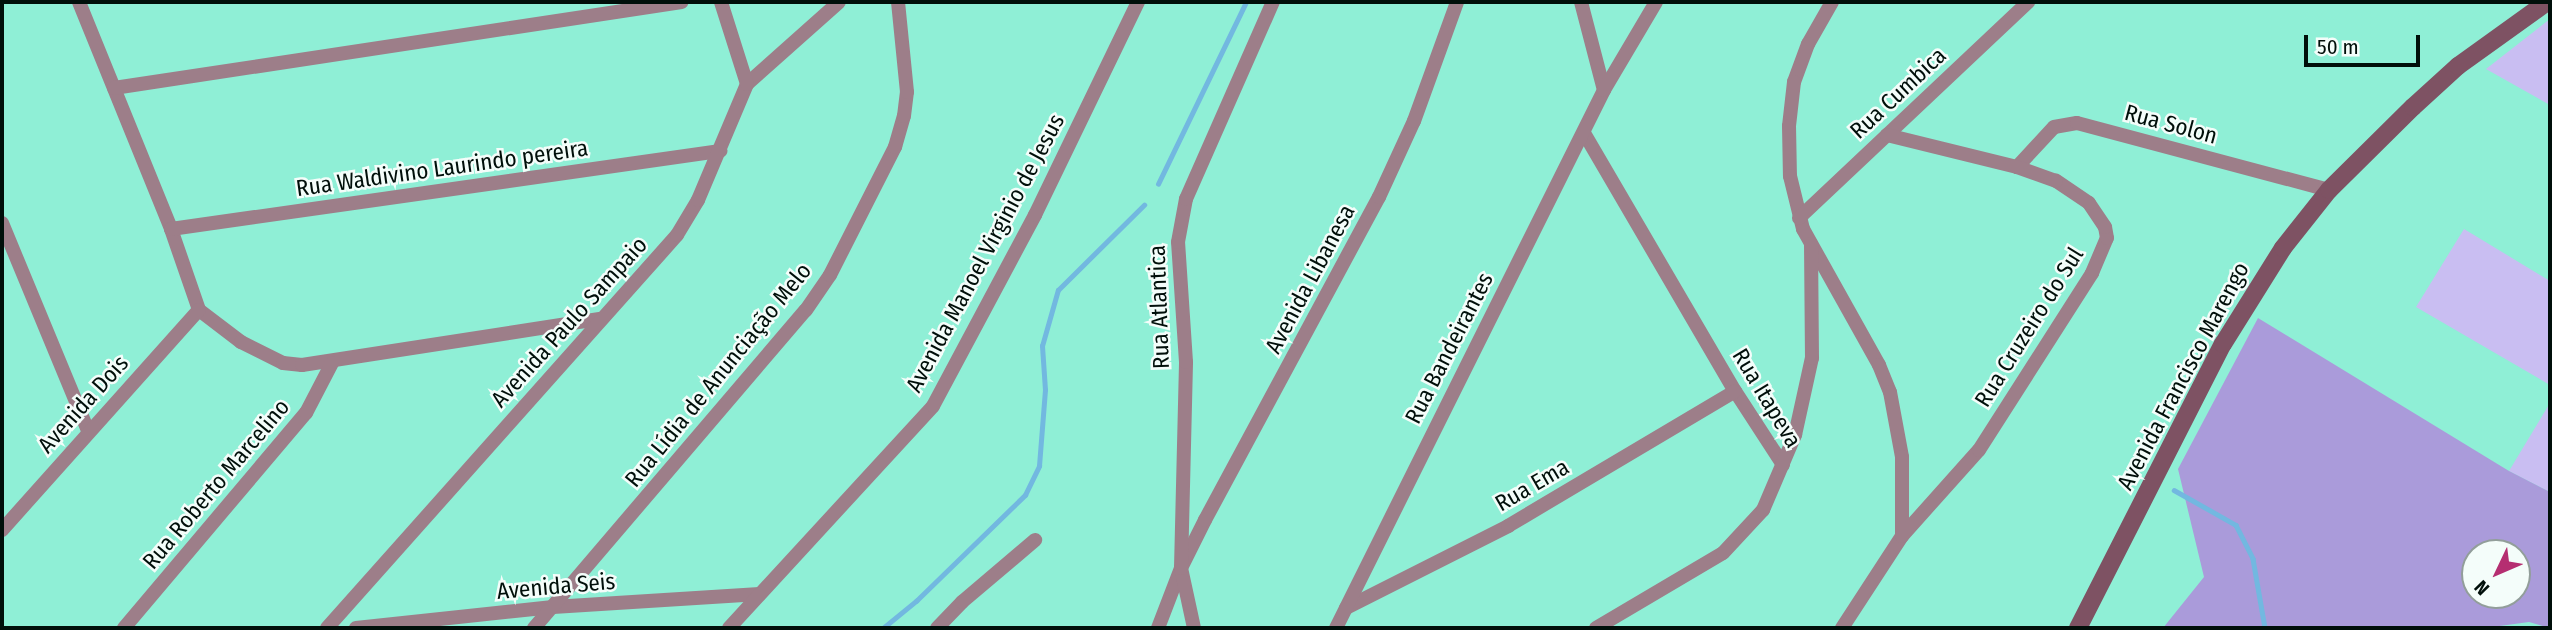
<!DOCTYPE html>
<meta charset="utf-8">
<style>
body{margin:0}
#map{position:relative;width:2552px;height:630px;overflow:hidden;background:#8fefd6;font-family:"Fira Sans Condensed",sans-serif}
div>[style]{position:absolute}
.green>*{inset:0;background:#c9bef2}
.forest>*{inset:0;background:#aa9bda}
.stream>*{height:4.5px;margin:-2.25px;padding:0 2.25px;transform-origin:2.25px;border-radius:2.25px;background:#72b8e0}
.minor>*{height:14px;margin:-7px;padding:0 7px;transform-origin:7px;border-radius:7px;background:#9d7e89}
.secondary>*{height:18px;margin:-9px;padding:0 9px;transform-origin:9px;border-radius:9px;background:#7e5263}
span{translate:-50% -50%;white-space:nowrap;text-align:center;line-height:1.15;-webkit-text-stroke:5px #f4fdfa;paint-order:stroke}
.street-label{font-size:23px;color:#000f0a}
.frame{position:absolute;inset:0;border:4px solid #000f0a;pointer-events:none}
.north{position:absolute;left:2461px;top:539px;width:70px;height:70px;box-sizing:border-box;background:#f4fdfa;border:2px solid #929e9a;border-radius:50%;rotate:226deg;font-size:19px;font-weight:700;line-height:28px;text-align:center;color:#000f0a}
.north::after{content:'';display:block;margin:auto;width:24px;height:32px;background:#b52e71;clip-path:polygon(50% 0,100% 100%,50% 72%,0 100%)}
.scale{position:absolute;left:2304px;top:35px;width:116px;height:32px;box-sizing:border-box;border:4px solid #000f0a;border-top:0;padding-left:9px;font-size:21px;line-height:24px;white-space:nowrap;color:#000f0a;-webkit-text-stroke:5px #f4fdfa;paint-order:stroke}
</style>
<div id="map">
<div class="green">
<div style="clip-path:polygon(2550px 19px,2550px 105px,2486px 69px)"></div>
<div style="clip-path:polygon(2464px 229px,2550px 281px,2550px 385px,2416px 307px)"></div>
<div style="clip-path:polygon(2550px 403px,2550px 492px,2509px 471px)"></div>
</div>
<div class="forest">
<div style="clip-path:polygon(evenodd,2258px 318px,2509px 471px,2550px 492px,2550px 628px,2529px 622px,2485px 628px,2163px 628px,2204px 577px,2178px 469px,2258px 318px,2475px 553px,2517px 553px,2517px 595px,2475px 595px,2475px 553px)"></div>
</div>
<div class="stream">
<div style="left:1158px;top:184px;width:202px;rotate:-64.2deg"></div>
<div style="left:2174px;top:490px;width:71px;rotate:29.4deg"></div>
<div style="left:2236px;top:525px;width:38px;rotate:63deg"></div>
<div style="left:2253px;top:559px;width:70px;rotate:80.1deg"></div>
<div style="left:883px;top:628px;width:43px;rotate:-39.3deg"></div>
<div style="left:916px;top:601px;width:152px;rotate:-44.2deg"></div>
<div style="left:1025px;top:495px;width:32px;rotate:-64deg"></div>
<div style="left:1039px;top:466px;width:76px;rotate:-85.5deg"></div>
<div style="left:1045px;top:390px;width:44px;rotate:-93.9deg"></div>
<div style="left:1042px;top:346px;width:58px;rotate:-74.1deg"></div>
<div style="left:1058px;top:290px;width:121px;rotate:-44.7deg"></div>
</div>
<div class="minor">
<div style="left:79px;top:2px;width:245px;rotate:67.9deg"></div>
<div style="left:171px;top:229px;width:86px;rotate:70.9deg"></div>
<div style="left:199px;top:310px;width:53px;rotate:37.3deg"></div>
<div style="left:241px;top:342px;width:47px;rotate:26.6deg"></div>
<div style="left:283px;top:363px;width:19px;rotate:6deg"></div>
<div style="left:302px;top:365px;width:301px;rotate:-8.8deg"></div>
<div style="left:1581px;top:2px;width:91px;rotate:75.4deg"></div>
<div style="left:1832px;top:2px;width:48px;rotate:119.7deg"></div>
<div style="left:1808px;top:44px;width:40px;rotate:110.2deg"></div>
<div style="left:1794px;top:82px;width:44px;rotate:96.5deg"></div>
<div style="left:1789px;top:126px;width:50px;rotate:88.9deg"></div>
<div style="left:1790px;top:176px;width:55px;rotate:76.2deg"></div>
<div style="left:1803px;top:229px;width:156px;rotate:60.8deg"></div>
<div style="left:1879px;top:365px;width:29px;rotate:68deg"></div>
<div style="left:1890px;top:392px;width:66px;rotate:79.5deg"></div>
<div style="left:1902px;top:457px;width:79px;rotate:90deg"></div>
<div style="left:747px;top:84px;width:123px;rotate:-41.7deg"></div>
<div style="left:114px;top:88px;width:574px;rotate:-8.61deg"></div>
<div style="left:1584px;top:133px;width:299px;rotate:59.7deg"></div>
<div style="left:1735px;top:391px;width:88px;rotate:57deg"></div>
<div style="left:2017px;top:167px;width:54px;rotate:-47.2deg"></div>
<div style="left:2054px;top:127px;width:23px;rotate:-10deg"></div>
<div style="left:2077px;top:123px;width:261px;rotate:14.9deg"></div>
<div style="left:1799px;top:218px;width:315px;rotate:-43.3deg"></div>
<div style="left:2px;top:223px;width:225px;rotate:67.5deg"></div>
<div style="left:171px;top:229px;width:555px;rotate:-8.09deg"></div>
<div style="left:2px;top:530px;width:295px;rotate:-48.2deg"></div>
<div style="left:1346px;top:608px;width:182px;rotate:-26.8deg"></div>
<div style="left:1508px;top:526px;width:264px;rotate:-30.7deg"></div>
<div style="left:124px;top:628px;width:282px;rotate:-49.8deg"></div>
<div style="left:306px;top:413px;width:56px;rotate:-62.5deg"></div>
<div style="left:327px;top:628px;width:526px;rotate:-48.31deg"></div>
<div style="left:677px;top:235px;width:41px;rotate:-59deg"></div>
<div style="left:698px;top:200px;width:126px;rotate:-67.1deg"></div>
<div style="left:747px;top:84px;width:86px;rotate:-107.6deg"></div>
<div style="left:356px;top:628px;width:198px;rotate:-6.1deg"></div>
<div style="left:553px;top:607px;width:207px;rotate:-3.6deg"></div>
<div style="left:534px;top:628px;width:418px;rotate:-49.5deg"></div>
<div style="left:806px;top:310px;width:42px;rotate:-55.6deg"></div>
<div style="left:830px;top:275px;width:144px;rotate:-63.1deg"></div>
<div style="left:895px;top:147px;width:32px;rotate:-74deg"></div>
<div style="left:904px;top:116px;width:24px;rotate:-83deg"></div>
<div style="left:907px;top:92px;width:90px;rotate:-95.7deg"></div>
<div style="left:729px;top:628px;width:301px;rotate:-47.4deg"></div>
<div style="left:933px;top:406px;width:217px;rotate:-61.9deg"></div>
<div style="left:1035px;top:215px;width:237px;rotate:-64.2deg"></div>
<div style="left:937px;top:628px;width:36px;rotate:-46deg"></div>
<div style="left:962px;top:602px;width:96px;rotate:-40.3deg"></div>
<div style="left:1158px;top:628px;width:64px;rotate:-69deg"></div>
<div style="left:1181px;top:568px;width:54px;rotate:-63.4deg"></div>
<div style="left:1205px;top:520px;width:367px;rotate:-61.7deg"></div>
<div style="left:1379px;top:197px;width:84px;rotate:-65.3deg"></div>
<div style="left:1414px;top:121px;width:127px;rotate:-70.1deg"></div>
<div style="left:1194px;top:628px;width:61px;rotate:-102.2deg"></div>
<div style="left:1181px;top:568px;width:206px;rotate:-88.6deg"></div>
<div style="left:1186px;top:362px;width:120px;rotate:-93.8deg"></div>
<div style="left:1178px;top:242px;width:44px;rotate:-79.5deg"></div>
<div style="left:1186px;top:199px;width:215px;rotate:-66.2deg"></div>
<div style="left:1336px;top:628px;width:601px;rotate:-63.52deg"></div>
<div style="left:1604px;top:90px;width:102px;rotate:-59.4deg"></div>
<div style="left:1596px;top:628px;width:147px;rotate:-30.6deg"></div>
<div style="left:1723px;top:553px;width:59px;rotate:-47.1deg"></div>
<div style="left:1763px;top:510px;width:82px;rotate:-66.9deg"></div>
<div style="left:1795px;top:435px;width:79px;rotate:-77.6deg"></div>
<div style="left:1812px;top:358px;width:114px;rotate:-90.5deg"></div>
<div style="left:1842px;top:628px;width:110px;rotate:-56.9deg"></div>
<div style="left:1902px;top:536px;width:115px;rotate:-48.2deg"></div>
<div style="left:1979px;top:450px;width:210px;rotate:-57.4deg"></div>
<div style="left:2092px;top:273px;width:38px;rotate:-67deg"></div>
<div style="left:2107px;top:238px;width:11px;rotate:-100deg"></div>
<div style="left:2105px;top:227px;width:29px;rotate:-124deg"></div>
<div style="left:2089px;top:203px;width:40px;rotate:-146deg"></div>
<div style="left:2056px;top:181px;width:41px;rotate:-160.3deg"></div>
<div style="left:2017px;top:167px;width:134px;rotate:-166.2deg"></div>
</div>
<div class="secondary">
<div style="left:2078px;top:628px;width:319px;rotate:-63deg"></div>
<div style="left:2223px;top:344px;width:113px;rotate:-58deg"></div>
<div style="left:2283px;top:248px;width:74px;rotate:-51.6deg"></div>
<div style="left:2329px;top:190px;width:118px;rotate:-44.7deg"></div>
<div style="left:2413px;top:107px;width:61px;rotate:-42.3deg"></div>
<div style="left:2458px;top:66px;width:110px;rotate:-35.7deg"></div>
</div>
<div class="street-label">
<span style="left:1898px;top:93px;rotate:-43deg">Rua Cumbica</span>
<span style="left:2171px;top:124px;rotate:15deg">Rua Solon</span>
<span style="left:442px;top:168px;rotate:-8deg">Rua Waldivino Laurindo pereira</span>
<span style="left:985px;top:253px;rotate:-62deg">Avenida Manoel Virginio de Jesus</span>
<span style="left:1310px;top:279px;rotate:-62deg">Avenida Libanesa</span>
<span style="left:1159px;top:307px;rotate:-92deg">Rua Atlantica</span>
<span style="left:569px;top:322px;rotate:-48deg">Avenida Paulo Sampaio</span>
<span style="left:2029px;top:327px;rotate:-58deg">Rua Cruzeiro do Sul</span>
<span style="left:1449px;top:348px;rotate:-63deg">Rua Bandeirantes</span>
<span style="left:718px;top:375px;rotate:-51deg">Rua Lídia de Anunciação Melo</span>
<span style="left:2183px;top:376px;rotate:-62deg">Avenida Francisco Marengo</span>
<span style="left:1767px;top:398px;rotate:59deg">Rua Itapeva</span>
<span style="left:83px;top:404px;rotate:-48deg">Avenida Dois</span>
<span style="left:216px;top:484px;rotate:-50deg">Rua Roberto Marcelino</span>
<span style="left:1532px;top:485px;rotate:-30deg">Rua Ema</span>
<span style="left:556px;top:586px;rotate:-5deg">Avenida Seis</span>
</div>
<div class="frame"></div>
<div class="north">N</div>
<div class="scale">50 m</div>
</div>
